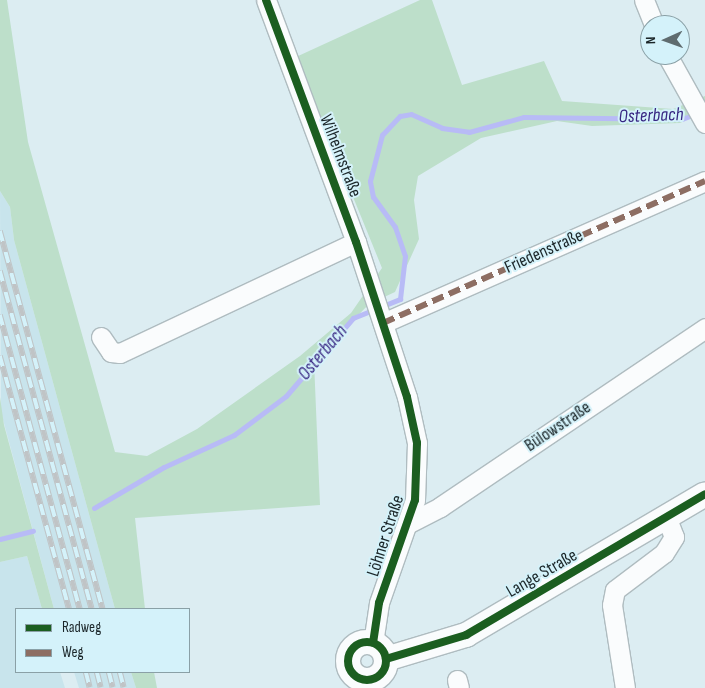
<!DOCTYPE html>
<meta charset="utf-8">
<style>
body{margin:0}
#map{position:relative;width:705px;height:688px;overflow:hidden;background:#dcedf2;font-family:"Sofia Sans Condensed",sans-serif}
div>[style]{position:absolute}
.built>*{inset:0;background:#c8e4ec}
.green>*{inset:0;background:#bddfca}
.stream>*{height:5px;margin:-2.5px;padding:0 2.5px;transform-origin:2.5px;border-radius:2.5px;background:#b8bbf6}
.roads{filter:drop-shadow(1px 0 #afbcc0) drop-shadow(-1px 0 #afbcc0) drop-shadow(0 1px #afbcc0) drop-shadow(0 -1px #afbcc0)}
.minor>*{height:19px;margin:-9.5px;padding:0 9.5px;transform-origin:9.5px;border-radius:9.5px;background:#fafcfd}
.tertiary>*{height:24px;margin:-12px;padding:0 12px;transform-origin:12px;border-radius:12px;background:#fafcfd}
.tertiary>.ring{margin:-12px;padding:0;box-sizing:content-box;background:none;border:24px solid #fafcfd;border-radius:50%}
.rail>*{height:5.5px;margin-top:-2.75px;transform-origin:0;background:repeating-linear-gradient(90deg,#d4f2fa 0 11px,#c0c4c6 0 22px);box-sizing:border-box;border-block:1px solid #c0c4c6}
.quiet>*{height:6px;margin-top:-3px;transform-origin:0;background:repeating-linear-gradient(90deg,#8d6e63 0 12px,transparent 0 18px)}
.cycleway>*{height:8px;margin:-4px;padding:0 4px;transform-origin:4px;border-radius:4px;background:#1b5e20}
.cycleway>.ring{margin:-4px;padding:0;box-sizing:content-box;background:none;border:8px solid #1b5e20;border-radius:50%}
span{translate:-50% -50%;white-space:nowrap;text-align:center;line-height:1.15;-webkit-text-stroke:4px #d4f2fa;paint-order:stroke}
.street-label{font-size:18px;color:#1b2629}
.water-label{font-size:19px;color:#372682;font-style:italic}
.legend{position:absolute;left:15px;top:608px;width:175px;height:65px;box-sizing:border-box;background:#d4f2fa;border:1px solid #8aa0a6;margin:0;padding:6px 9px;list-style:none;font-size:15px;color:#1b2629}
.legend li{display:flex;align-items:center;gap:10px;height:25px}
.legend b{width:25px;border:1px solid #8aa0a6}
.north{position:absolute;left:640px;top:15px;width:50px;height:50px;box-sizing:border-box;background:#d4f2fa;border:1px solid #8aa0a6;border-radius:50%;rotate:268deg;font-size:14px;font-weight:700;line-height:20px;text-align:center;color:#1b2629}
.north::after{content:'';display:block;margin:auto;width:18px;height:22px;background:#5f6c6f;clip-path:polygon(50% 0,100% 100%,50% 72%,0 100%)}
</style>
<div id="map">
<div class="built">
<div style="clip-path:polygon(0 191px,10px 207px,14px 240px,115px 609px,54px 609px,1px 412px)"></div>
<div style="clip-path:polygon(27px 556px,42px 609px,16px 609px,16px 672px,60px 672px,65px 688px,0 688px,0 562px)"></div>
<div style="clip-path:polygon(74px 672px,131px 672px,136px 688px,79px 688px)"></div>
</div>
<div class="green">
<div style="clip-path:polygon(0 0,7px 0,8px 7px,28px 142px,115px 452px,147px 456px,197px 429px,300px 356px,351px 313px,382px 268px,296px 57px,420px 0,432px 0,462px 85px,544px 61px,562px 101px,673px 109px,705px 96px,705px 111px,680px 123px,592px 126px,557px 121px,481px 138px,418px 176px,414px 200px,419px 239px,395px 292px,369px 304px,314px 361px,320px 505px,135px 518px,145px 609px,115px 609px,14px 240px,10px 207px,0 191px)"></div>
<div style="clip-path:polygon(0 397px,4px 425px,54px 609px,42px 609px,27px 556px,0 562px)"></div>
<div style="clip-path:polygon(131px 672px,154px 672px,157px 688px,136px 688px)"></div>
</div>
<div class="stream">
<div style="left:94px;top:508px;width:81px;rotate:-30.4deg"></div>
<div style="left:164px;top:467px;width:77px;rotate:-24.6deg"></div>
<div style="left:234px;top:435px;width:65px;rotate:-36.9deg"></div>
<div style="left:286px;top:396px;width:103px;rotate:-49.3deg"></div>
<div style="left:353px;top:318px;width:51px;rotate:-22deg"></div>
<div style="left:400px;top:299px;width:43px;rotate:-83.4deg"></div>
<div style="left:405px;top:256px;width:31px;rotate:-109deg"></div>
<div style="left:395px;top:227px;width:37px;rotate:-126deg"></div>
<div style="left:373px;top:197px;width:16px;rotate:-101deg"></div>
<div style="left:370px;top:181px;width:48px;rotate:-75.4deg"></div>
<div style="left:382px;top:135px;width:26px;rotate:-47deg"></div>
<div style="left:400px;top:116px;width:11px;rotate:-10deg"></div>
<div style="left:411px;top:114px;width:34px;rotate:24deg"></div>
<div style="left:442px;top:128px;width:27px;rotate:8deg"></div>
<div style="left:469px;top:132px;width:57px;rotate:-15.3deg"></div>
<div style="left:524px;top:117px;width:158px;rotate:0.7deg"></div>
<div style="left:682px;top:119px;width:14px;rotate:-21deg"></div>
<div style="left:0;top:539px;width:34px;rotate:-14deg"></div>
</div>
<div class="roads">
<div class="minor">
<div style="left:266px;top:0;width:258px;rotate:69.6deg"></div>
<div style="left:356px;top:242px;width:163px;rotate:71.8deg"></div>
<div style="left:407px;top:397px;width:47px;rotate:77.7deg"></div>
<div style="left:417px;top:443px;width:57px;rotate:92deg"></div>
<div style="left:415px;top:500px;width:109px;rotate:109.3deg"></div>
<div style="left:379px;top:603px;width:40px;rotate:98.5deg"></div>
<div style="left:644px;top:0;width:27px;rotate:68deg"></div>
<div style="left:667px;top:55px;width:78px;rotate:60.8deg"></div>
<div style="left:383px;top:323px;width:352px;rotate:-23.8deg"></div>
<div style="left:101px;top:337px;width:18px;rotate:56deg"></div>
<div style="left:111px;top:352px;width:9px;rotate:6deg"></div>
<div style="left:120px;top:353px;width:261px;rotate:-25.2deg"></div>
<div style="left:409px;top:523px;width:35px;rotate:-27deg"></div>
<div style="left:440px;top:507px;width:320px;rotate:-34deg"></div>
<div style="left:457px;top:680px;width:8px;rotate:76deg"></div>
<div style="left:625px;top:688px;width:84px;rotate:-98.9deg"></div>
<div style="left:612px;top:605px;width:15px;rotate:-79deg"></div>
<div style="left:615px;top:590px;width:61px;rotate:-37.1deg"></div>
<div style="left:664px;top:553px;width:19px;rotate:-58deg"></div>
<div style="left:674px;top:537px;width:19px;rotate:-111deg"></div>
</div>
<div class="tertiary">
<div class="ring" style="left:348px;top:642px;width:14px;height:14px"></div>
<div style="left:386px;top:659px;width:84px;rotate:-16.7deg"></div>
<div style="left:466px;top:635px;width:277px;rotate:-30.5deg"></div>
</div>
</div>
<div class="rail">
<div style="left:0;top:231px;width:392px;rotate:74.8deg"></div>
<div style="left:0;top:271px;width:350px;rotate:74.8deg"></div>
<div style="left:0;top:315px;width:305px;rotate:74.8deg"></div>
<div style="left:0;top:356px;width:262px;rotate:74.7deg"></div>
<div style="left:86px;top:672px;width:16px;rotate:76deg"></div>
<div style="left:97px;top:672px;width:16px;rotate:76deg"></div>
<div style="left:109px;top:672px;width:16px;rotate:76deg"></div>
<div style="left:120px;top:672px;width:16px;rotate:76deg"></div>
</div>
<div class="quiet">
<div style="left:383px;top:323px;width:352px;rotate:-23.8deg"></div>
</div>
<div class="cycleway">
<div style="left:266px;top:0;width:258px;rotate:69.6deg"></div>
<div style="left:356px;top:242px;width:163px;rotate:71.8deg"></div>
<div style="left:407px;top:397px;width:47px;rotate:77.7deg"></div>
<div style="left:417px;top:443px;width:57px;rotate:92deg"></div>
<div style="left:415px;top:500px;width:109px;rotate:109.3deg"></div>
<div style="left:379px;top:603px;width:40px;rotate:98.5deg"></div>
<div class="ring" style="left:348px;top:642px;width:30px;height:30px"></div>
<div style="left:386px;top:659px;width:84px;rotate:-16.7deg"></div>
<div style="left:466px;top:635px;width:277px;rotate:-30.5deg"></div>
</div>
<div class="street-label">
<span style="left:340px;top:156px;rotate:69deg">Wilhelmstraße</span>
<span style="left:544px;top:252px;rotate:-24deg">Friedenstraße</span>
<span style="left:558px;top:427px;rotate:-34deg">Bülowstraße</span>
<span style="left:386px;top:536px;rotate:-72deg">Löhner Straße</span>
<span style="left:542px;top:574px;rotate:-30deg">Lange Straße</span>
</div>
<div class="water-label">
<span style="left:651px;top:116px;rotate:-2deg">Osterbach</span>
<span style="left:323px;top:353px;rotate:-50deg">Osterbach</span>
</div>
<ul class="legend">
<li><b style="height:6px;background:#1b5e20"></b>Radweg</li>
<li><b style="height:6px;background:#8d6e63"></b>Weg</li>
</ul>
<div class="north">N</div>
</div>
